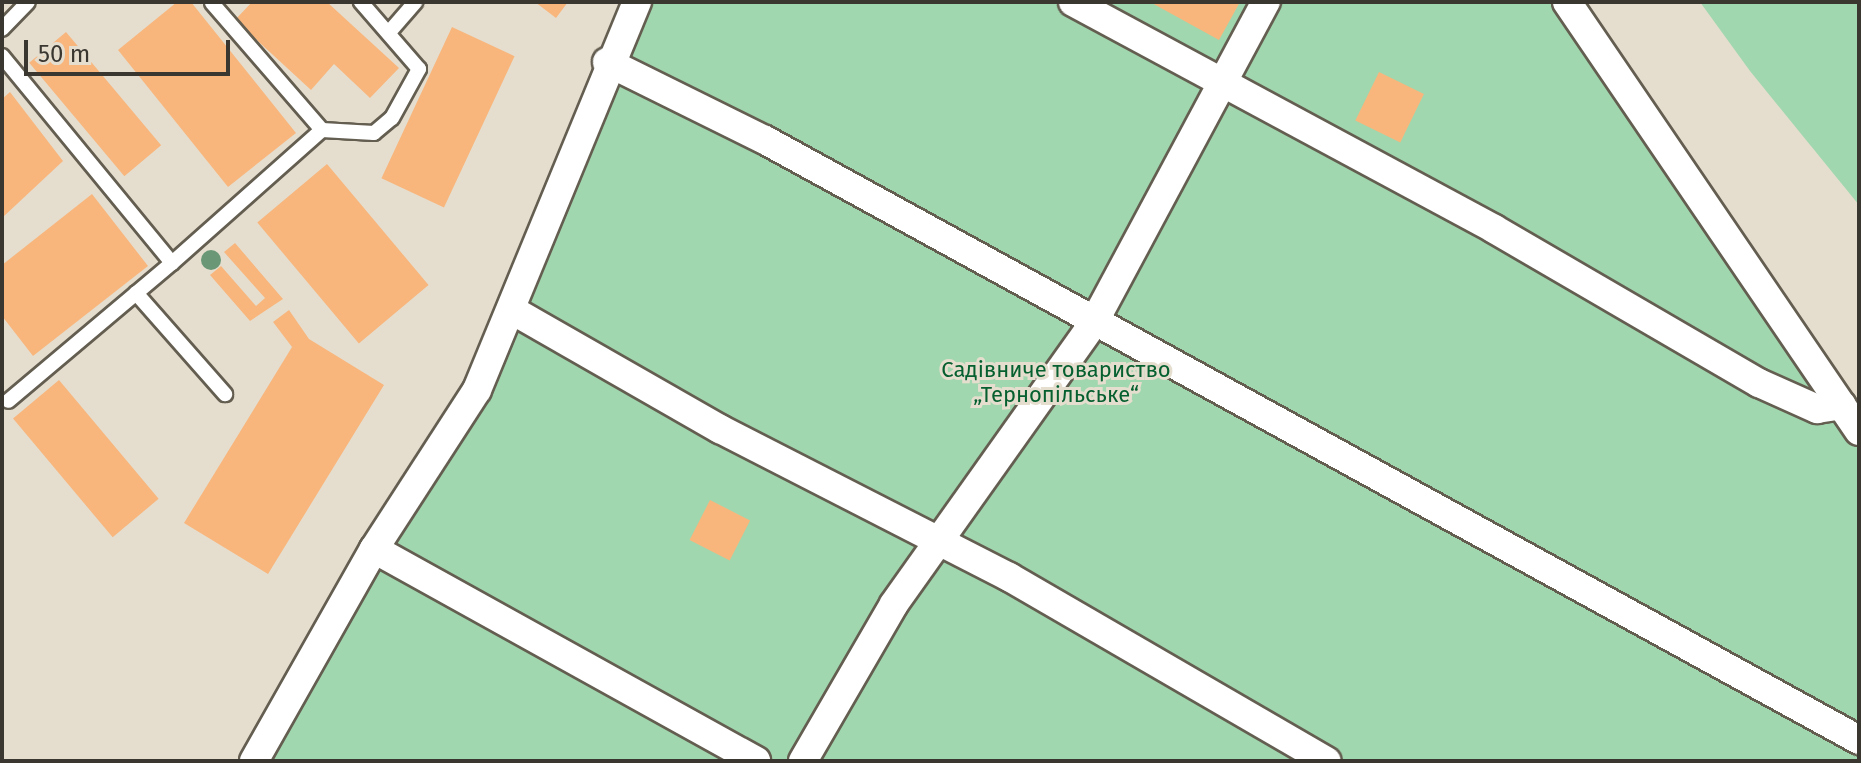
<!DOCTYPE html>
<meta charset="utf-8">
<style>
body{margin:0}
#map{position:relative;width:1861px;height:763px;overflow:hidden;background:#e5decf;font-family:"Fira Sans",sans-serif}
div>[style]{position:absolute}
.green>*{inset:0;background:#a0d7ae}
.building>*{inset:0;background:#f8b67d;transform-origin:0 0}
.roads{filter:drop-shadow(2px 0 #645e51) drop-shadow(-2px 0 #645e51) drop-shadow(0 2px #645e51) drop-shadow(0 -2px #645e51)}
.service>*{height:14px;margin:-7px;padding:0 7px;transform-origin:7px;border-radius:7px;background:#fff}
.minor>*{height:28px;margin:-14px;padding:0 14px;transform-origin:14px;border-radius:14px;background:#fff}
.trees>*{width:20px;height:20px;margin:-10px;border-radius:50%;background:#6a9877}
span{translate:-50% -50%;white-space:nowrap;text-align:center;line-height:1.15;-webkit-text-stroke:6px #e5decf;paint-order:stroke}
.park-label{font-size:22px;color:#055f2f}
.frame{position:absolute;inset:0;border:4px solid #3a3731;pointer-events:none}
.scale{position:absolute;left:24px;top:40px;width:206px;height:36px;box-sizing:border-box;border:4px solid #3a3731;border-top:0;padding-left:10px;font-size:24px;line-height:28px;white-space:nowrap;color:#3a3731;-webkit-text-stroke:6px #e5decf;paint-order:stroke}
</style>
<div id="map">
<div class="green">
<div style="clip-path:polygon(637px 2px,1567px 2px,1859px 431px,1859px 761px,254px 761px,477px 390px)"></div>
<div style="clip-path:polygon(1700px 2px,1859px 2px,1859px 205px,1750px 71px)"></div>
</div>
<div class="building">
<div style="clip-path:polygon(177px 2px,191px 2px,296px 133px,228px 187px,118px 50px)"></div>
<div style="clip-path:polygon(252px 2px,327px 2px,399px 68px,370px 98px,334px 64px,311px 90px,235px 20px)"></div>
<div style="clip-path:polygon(535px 2px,568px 2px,556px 18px)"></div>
<div style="clip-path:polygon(1150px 2px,1240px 2px,1219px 40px)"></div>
<div style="left:452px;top:27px;width:69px;height:167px;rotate:25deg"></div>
<div style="left:66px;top:32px;width:148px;height:48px;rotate:50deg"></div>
<div style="left:1379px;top:72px;width:50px;height:54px;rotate:26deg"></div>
<div style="clip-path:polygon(10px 92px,63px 161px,2px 218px,2px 99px)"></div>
<div style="left:327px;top:164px;width:158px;height:91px;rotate:50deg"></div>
<div style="clip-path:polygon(92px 194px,148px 266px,33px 356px,2px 316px,2px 265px)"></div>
<div style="clip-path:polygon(235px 243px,283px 299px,250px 321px,210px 275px,221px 266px,256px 306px,265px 298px,224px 252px)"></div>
<div style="clip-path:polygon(289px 310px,309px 339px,384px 385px,268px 574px,184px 523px,292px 347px,273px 322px)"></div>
<div style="left:59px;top:380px;width:155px;height:60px;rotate:50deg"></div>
<div style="left:710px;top:500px;width:45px;height:45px;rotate:27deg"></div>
</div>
<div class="roads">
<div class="service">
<div style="left:2px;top:29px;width:37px;rotate:-46deg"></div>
<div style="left:391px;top:30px;width:37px;rotate:-49deg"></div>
<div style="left:2px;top:56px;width:268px;rotate:50.6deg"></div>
<div style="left:172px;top:263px;width:214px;rotate:139.9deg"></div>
<div style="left:322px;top:130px;width:52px;rotate:3.3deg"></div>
<div style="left:374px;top:133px;width:23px;rotate:-40deg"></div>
<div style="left:392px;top:118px;width:56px;rotate:-61.1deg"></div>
<div style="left:419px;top:69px;width:89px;rotate:-130.9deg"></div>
<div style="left:172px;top:263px;width:200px;rotate:-41.6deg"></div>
<div style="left:322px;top:130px;width:168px;rotate:-130.9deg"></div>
<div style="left:136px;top:293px;width:135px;rotate:48.6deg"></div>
</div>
<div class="minor">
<div style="left:1073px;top:2px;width:478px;rotate:28.3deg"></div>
<div style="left:1494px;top:229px;width:306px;rotate:30.2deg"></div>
<div style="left:1759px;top:383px;width:64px;rotate:24.1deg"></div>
<div style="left:1817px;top:409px;width:25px;rotate:-9deg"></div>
<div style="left:1567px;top:2px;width:519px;rotate:55.76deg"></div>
<div style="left:607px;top:62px;width:176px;rotate:26.3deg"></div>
<div style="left:765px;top:140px;width:1248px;rotate:28.74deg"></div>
<div style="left:512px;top:310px;width:240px;rotate:29.8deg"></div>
<div style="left:720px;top:429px;width:325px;rotate:27.1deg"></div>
<div style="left:1009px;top:577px;width:367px;rotate:30.1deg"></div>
<div style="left:374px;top:549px;width:437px;rotate:29deg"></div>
<div style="left:254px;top:761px;width:244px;rotate:-60.5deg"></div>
<div style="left:374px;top:549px;width:189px;rotate:-57.1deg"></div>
<div style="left:477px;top:390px;width:420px;rotate:-67.6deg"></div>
<div style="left:803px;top:761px;width:181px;rotate:-59.9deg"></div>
<div style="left:894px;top:604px;width:344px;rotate:-54.6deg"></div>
<div style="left:1093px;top:324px;width:366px;rotate:-61.8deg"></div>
</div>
</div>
<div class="trees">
<div style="left:211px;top:260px"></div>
</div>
<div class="park-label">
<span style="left:1056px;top:382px">Садівниче товариство<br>„Тернопільське“</span>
</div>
<div class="frame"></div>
<div class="scale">50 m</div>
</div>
